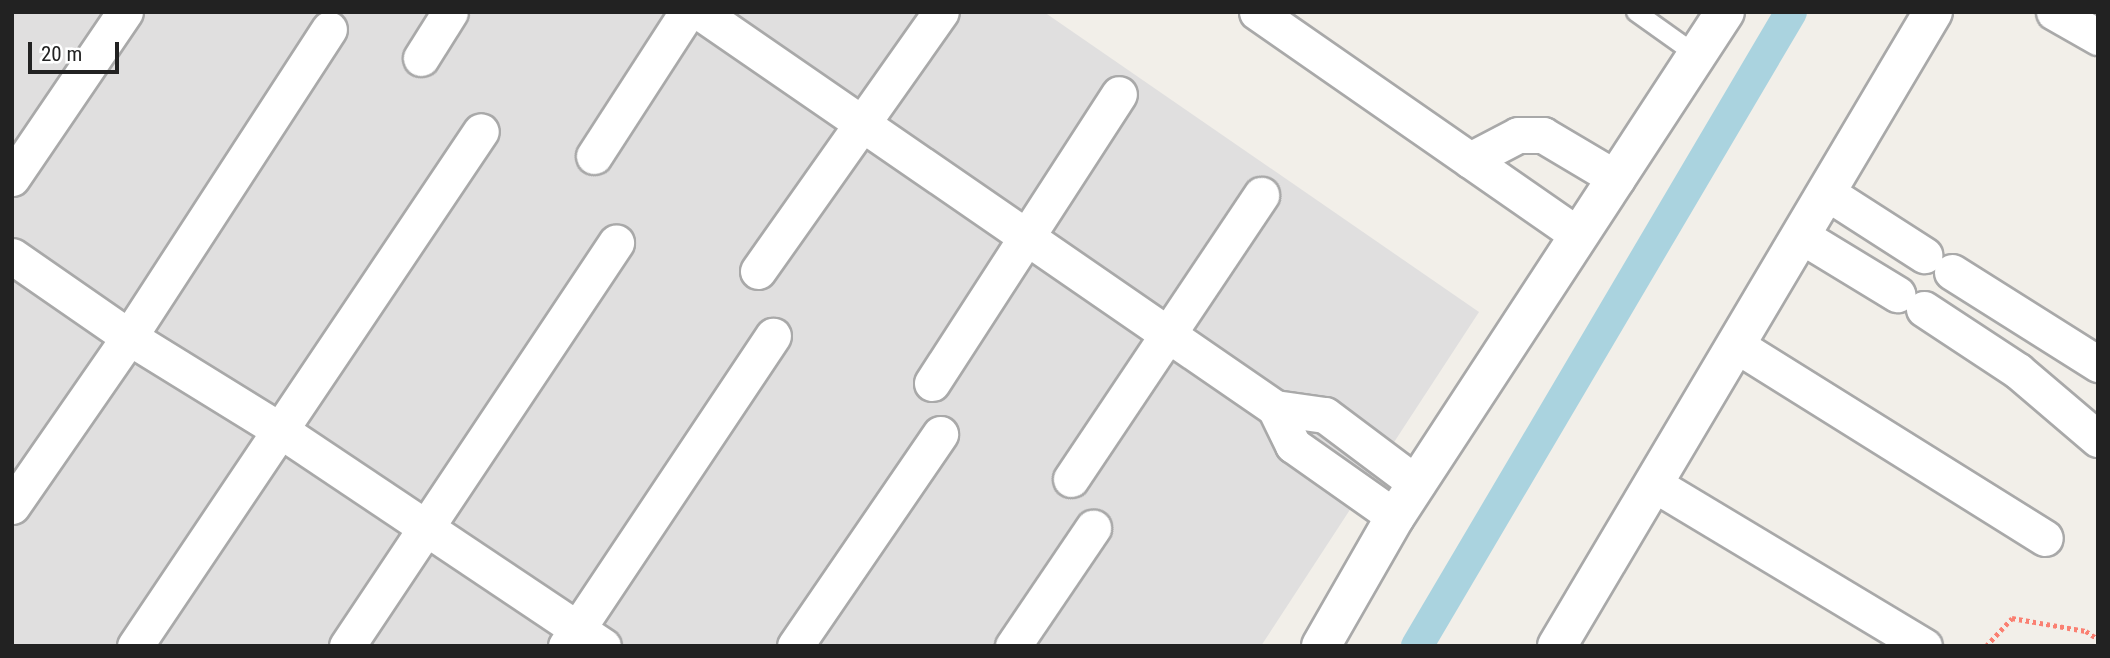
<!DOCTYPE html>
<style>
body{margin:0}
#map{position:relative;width:2110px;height:658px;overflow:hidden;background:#f2efe9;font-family:"Roboto Condensed",sans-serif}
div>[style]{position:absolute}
.residential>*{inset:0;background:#e0dfdf}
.canal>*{height:32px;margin:-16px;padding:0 16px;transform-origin:16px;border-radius:16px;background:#aad3df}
.path>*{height:4.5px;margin-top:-2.25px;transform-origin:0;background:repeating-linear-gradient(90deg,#fa8072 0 3.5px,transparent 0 7px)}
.roads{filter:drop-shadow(2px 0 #a9a9a9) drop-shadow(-2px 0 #a9a9a9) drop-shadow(0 2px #a9a9a9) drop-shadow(0 -2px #a9a9a9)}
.service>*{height:18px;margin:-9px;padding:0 9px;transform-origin:9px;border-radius:9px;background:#fff}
.minor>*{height:35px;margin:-17.5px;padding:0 17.5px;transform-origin:17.5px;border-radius:17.5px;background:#fff}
.tertiary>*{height:38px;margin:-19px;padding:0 19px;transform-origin:19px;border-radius:19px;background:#fff}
span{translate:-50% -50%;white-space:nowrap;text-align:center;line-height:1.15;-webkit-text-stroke:7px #fff;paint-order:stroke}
.frame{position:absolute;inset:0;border:14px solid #222;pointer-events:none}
.scale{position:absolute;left:28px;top:42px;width:91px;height:32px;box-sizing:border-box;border:4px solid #222;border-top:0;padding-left:9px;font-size:21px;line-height:24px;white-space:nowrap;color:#222;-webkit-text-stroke:5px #fff;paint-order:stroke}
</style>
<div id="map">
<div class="residential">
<div style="clip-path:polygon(12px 12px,1044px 12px,1479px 312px,1261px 646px,12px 646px)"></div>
</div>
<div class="canal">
<div style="left:1417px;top:646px;width:736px;rotate:-59.46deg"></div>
</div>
<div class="path">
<div style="left:1986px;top:646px;width:38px;rotate:-47deg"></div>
<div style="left:2012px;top:618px;width:75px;rotate:10deg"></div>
<div style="left:2086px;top:631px;width:14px;rotate:34deg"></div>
</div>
<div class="roads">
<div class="service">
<div style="left:1636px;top:12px;width:76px;rotate:35.4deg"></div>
</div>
<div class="minor">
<div style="left:700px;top:12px;width:698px;rotate:34.56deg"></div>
<div style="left:1275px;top:408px;width:50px;rotate:8deg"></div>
<div style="left:1325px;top:415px;width:115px;rotate:36.9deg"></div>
<div style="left:1257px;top:12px;width:392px;rotate:34.8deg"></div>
<div style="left:2054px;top:12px;width:51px;rotate:29.6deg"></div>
<div style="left:421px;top:58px;width:54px;rotate:-57.8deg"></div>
<div style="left:594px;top:156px;width:171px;rotate:-57.1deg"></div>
<div style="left:1470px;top:160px;width:54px;rotate:-27.5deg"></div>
<div style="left:1518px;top:135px;width:25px"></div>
<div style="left:1543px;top:135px;width:86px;rotate:30.7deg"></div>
<div style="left:12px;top:178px;width:201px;rotate:-55.8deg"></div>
<div style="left:1826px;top:192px;width:117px;rotate:32.7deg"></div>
<div style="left:1800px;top:235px;width:114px;rotate:31.3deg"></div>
<div style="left:12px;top:256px;width:142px;rotate:34.7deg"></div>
<div style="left:129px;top:337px;width:181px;rotate:31.7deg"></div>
<div style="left:283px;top:432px;width:385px;rotate:33.8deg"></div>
<div style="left:758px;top:271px;width:317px;rotate:-54.8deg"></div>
<div style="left:1952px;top:272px;width:173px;rotate:32.2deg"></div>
<div style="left:1924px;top:309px;width:113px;rotate:33.4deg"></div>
<div style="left:2018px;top:371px;width:105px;rotate:40.4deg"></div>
<div style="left:1736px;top:345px;width:364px;rotate:32deg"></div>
<div style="left:932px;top:383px;width:344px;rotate:-57.1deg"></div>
<div style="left:1275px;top:408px;width:41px;rotate:64.1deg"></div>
<div style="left:1293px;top:445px;width:125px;rotate:35.2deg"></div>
<div style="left:1071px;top:479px;width:342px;rotate:-56.2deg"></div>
<div style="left:1654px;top:484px;width:315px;rotate:31deg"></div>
<div style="left:12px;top:506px;width:206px;rotate:-55.3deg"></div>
<div style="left:129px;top:337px;width:367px;rotate:-57deg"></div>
<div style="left:135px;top:646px;width:620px;rotate:-56.11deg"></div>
<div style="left:347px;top:646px;width:485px;rotate:-56.3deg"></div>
<div style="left:566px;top:646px;width:373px;rotate:-56.3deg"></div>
<div style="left:795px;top:646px;width:257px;rotate:-55.6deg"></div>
<div style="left:1013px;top:646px;width:143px;rotate:-55.9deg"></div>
</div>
<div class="tertiary">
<div style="left:1321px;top:646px;width:149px;rotate:-60.2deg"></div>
<div style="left:1395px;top:517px;width:603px;rotate:-56.84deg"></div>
<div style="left:1557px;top:646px;width:737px;rotate:-59.33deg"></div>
</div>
</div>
<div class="frame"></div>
<div class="scale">20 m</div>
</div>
